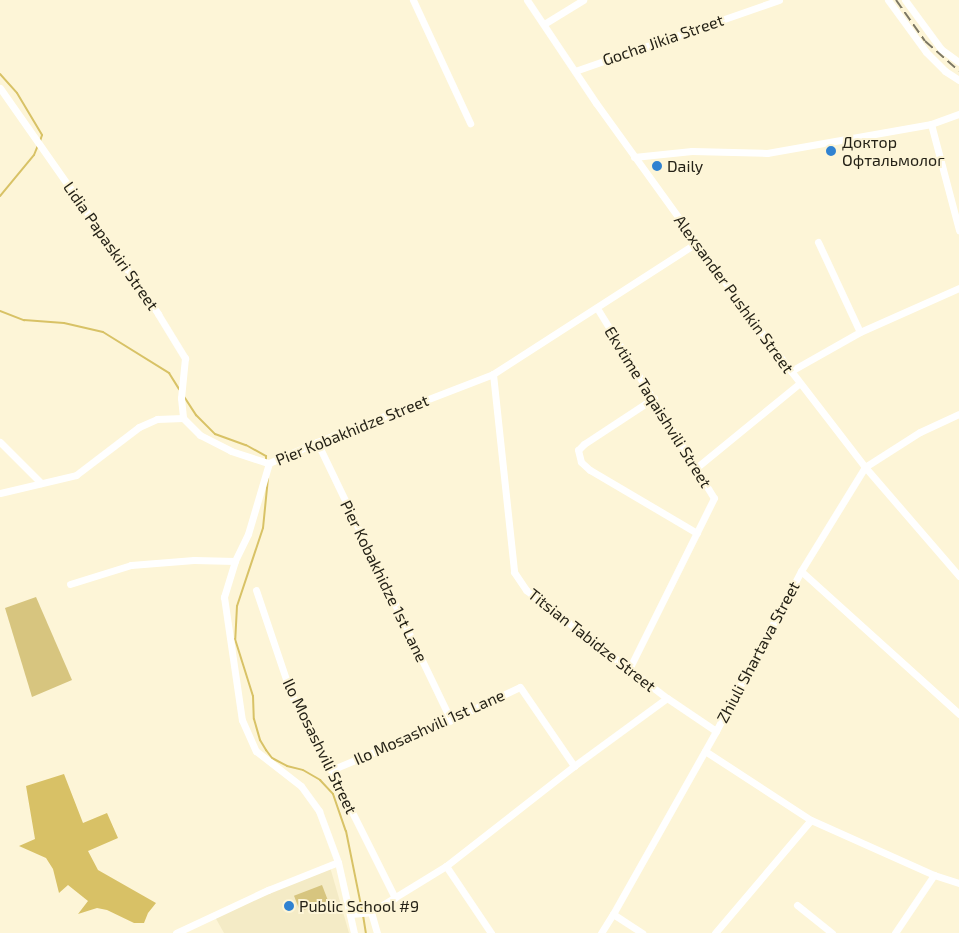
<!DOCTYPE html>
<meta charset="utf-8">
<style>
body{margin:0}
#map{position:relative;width:959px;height:933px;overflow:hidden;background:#fdf5d7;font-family:"Exo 2",sans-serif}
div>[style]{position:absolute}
.built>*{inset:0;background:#f4ebc6}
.green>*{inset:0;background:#d7c57f;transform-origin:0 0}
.forest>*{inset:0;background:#d8c166}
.stream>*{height:2px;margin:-1px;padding:0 1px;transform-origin:1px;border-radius:1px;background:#d8c266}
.minor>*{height:7px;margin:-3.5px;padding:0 3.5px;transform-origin:3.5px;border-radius:3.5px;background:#fff}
.rail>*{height:2px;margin-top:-1px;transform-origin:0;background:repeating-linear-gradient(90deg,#7c7764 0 10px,transparent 0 15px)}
.dots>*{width:14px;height:14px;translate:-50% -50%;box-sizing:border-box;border:2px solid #fdf5d7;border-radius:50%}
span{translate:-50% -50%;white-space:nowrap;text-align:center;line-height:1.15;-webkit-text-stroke:4px #fdf5d7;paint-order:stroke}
.street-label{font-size:16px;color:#252217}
.poi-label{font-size:16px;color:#252217}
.left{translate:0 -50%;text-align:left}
</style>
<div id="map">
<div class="built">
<div style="clip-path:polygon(330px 867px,349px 933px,224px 933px,215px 917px)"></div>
</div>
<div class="green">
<div style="clip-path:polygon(36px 597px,72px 680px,32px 697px,5px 608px)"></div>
<div style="left:322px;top:885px;width:17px;height:30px;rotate:69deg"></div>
</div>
<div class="forest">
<div style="clip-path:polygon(64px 774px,83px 823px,107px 813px,118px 838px,88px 851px,98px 870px,156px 903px,148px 913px,144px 923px,134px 923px,107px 910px,97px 908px,78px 914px,88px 901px,68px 885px,59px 893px,53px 869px,46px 858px,19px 846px,35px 839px,26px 786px)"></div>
</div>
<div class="stream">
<div style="left:0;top:74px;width:25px;rotate:48deg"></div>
<div style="left:17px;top:93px;width:49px;rotate:59.2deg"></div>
<div style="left:42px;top:135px;width:6px;rotate:108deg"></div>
<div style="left:0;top:196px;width:53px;rotate:-50.3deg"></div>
<div style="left:34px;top:155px;width:11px;rotate:-68deg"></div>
<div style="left:0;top:311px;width:26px;rotate:21deg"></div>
<div style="left:24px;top:320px;width:40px;rotate:4.3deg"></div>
<div style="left:64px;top:323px;width:40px;rotate:13deg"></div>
<div style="left:103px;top:332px;width:78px;rotate:31.8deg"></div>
<div style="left:169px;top:373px;width:19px;rotate:58deg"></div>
<div style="left:183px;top:395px;width:24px;rotate:57deg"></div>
<div style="left:196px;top:415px;width:27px;rotate:45deg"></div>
<div style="left:215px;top:434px;width:33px;rotate:20deg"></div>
<div style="left:246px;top:445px;width:23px;rotate:29deg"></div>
<div style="left:266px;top:456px;width:5px;rotate:90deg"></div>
<div style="left:268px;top:478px;width:50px;rotate:95.7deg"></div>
<div style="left:263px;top:528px;width:82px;rotate:108.4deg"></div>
<div style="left:237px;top:606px;width:33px;rotate:93deg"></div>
<div style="left:235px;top:639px;width:60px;rotate:72.5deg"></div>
<div style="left:253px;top:696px;width:23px;rotate:88deg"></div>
<div style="left:254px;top:719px;width:22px;rotate:74deg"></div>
<div style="left:260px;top:740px;width:12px;rotate:59deg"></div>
<div style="left:266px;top:750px;width:10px;rotate:53deg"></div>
<div style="left:272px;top:758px;width:17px;rotate:28deg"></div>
<div style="left:287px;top:766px;width:16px;rotate:14deg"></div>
<div style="left:303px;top:770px;width:20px;rotate:30deg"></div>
<div style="left:320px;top:780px;width:19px;rotate:47deg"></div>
<div style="left:333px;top:794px;width:39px;rotate:71deg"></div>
<div style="left:346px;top:831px;width:81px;rotate:78.6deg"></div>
<div style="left:363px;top:915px;width:18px;rotate:81deg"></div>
</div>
<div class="minor">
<div style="left:413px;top:0;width:136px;rotate:65.1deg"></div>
<div style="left:527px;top:0;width:124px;rotate:56.2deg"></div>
<div style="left:596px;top:103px;width:282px;rotate:54.2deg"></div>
<div style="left:761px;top:332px;width:170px;rotate:52.4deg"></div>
<div style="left:865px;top:467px;width:144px;rotate:49.2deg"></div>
<div style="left:888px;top:0;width:64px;rotate:53.8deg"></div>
<div style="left:926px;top:52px;width:27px;rotate:45deg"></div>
<div style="left:945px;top:71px;width:17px;rotate:33deg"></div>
<div style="left:905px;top:0;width:61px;rotate:53.7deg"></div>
<div style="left:941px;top:49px;width:22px;rotate:36deg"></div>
<div style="left:544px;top:24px;width:46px;rotate:-31.6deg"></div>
<div style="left:575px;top:71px;width:216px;rotate:-19.2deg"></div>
<div style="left:0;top:88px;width:276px;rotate:55deg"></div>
<div style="left:158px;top:314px;width:52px;rotate:58.5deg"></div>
<div style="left:185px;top:358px;width:40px;rotate:95.7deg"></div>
<div style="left:181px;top:398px;width:20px;rotate:84deg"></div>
<div style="left:931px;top:124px;width:110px;rotate:75.2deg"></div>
<div style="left:634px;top:157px;width:58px;rotate:-5.9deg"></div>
<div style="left:692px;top:151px;width:75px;rotate:1.5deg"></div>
<div style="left:767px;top:153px;width:167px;rotate:-10deg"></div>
<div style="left:931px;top:124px;width:30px;rotate:-20deg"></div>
<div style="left:818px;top:242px;width:99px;rotate:65deg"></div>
<div style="left:597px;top:308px;width:223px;rotate:58.4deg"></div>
<div style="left:714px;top:498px;width:189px;rotate:116.4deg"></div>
<div style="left:791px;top:371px;width:79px;rotate:-29.5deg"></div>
<div style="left:860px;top:332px;width:108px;rotate:-24deg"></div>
<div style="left:493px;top:374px;width:199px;rotate:83.9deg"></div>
<div style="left:514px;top:572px;width:22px;rotate:56deg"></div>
<div style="left:526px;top:590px;width:178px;rotate:37.5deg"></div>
<div style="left:667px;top:698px;width:59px;rotate:34deg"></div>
<div style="left:654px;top:398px;width:84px;rotate:146.7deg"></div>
<div style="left:584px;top:444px;width:8px;rotate:135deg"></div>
<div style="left:578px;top:450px;width:12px;rotate:76deg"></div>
<div style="left:581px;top:462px;width:12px;rotate:42deg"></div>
<div style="left:590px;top:470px;width:124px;rotate:30.5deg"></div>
<div style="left:0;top:442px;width:58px;rotate:45deg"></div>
<div style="left:317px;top:442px;width:309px;rotate:64.3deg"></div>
<div style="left:269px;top:463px;width:74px;rotate:106.5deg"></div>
<div style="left:248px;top:534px;width:30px;rotate:116deg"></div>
<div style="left:235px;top:561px;width:38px;rotate:107deg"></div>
<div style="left:224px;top:597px;width:124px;rotate:81.7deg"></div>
<div style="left:242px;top:720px;width:34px;rotate:66deg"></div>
<div style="left:256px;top:751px;width:57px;rotate:37.9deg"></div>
<div style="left:301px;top:786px;width:31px;rotate:54deg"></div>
<div style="left:319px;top:811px;width:54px;rotate:69.6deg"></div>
<div style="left:338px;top:862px;width:73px;rotate:77.3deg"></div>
<div style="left:269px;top:463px;width:52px;rotate:-23.6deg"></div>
<div style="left:317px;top:442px;width:189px;rotate:-21.1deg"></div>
<div style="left:493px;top:374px;width:242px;rotate:-32.8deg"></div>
<div style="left:696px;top:468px;width:134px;rotate:-39.3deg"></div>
<div style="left:0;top:493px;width:78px;rotate:-13.3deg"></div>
<div style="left:76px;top:475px;width:79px;rotate:-37.3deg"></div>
<div style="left:139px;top:427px;width:20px;rotate:-24deg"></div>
<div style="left:157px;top:419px;width:26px;rotate:-2deg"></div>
<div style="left:183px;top:418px;width:24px;rotate:45deg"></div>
<div style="left:200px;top:435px;width:35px;rotate:27deg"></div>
<div style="left:231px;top:451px;width:40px;rotate:18deg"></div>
<div style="left:801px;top:571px;width:213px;rotate:42.1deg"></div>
<div style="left:70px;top:584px;width:64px;rotate:-17.3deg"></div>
<div style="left:131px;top:565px;width:63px;rotate:-4.5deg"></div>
<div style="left:194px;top:560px;width:41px;rotate:1.4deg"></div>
<div style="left:256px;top:590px;width:110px;rotate:71.4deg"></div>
<div style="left:291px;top:694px;width:86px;rotate:62.2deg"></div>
<div style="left:331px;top:770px;width:143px;rotate:63.4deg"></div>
<div style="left:705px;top:751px;width:126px;rotate:33.1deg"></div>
<div style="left:811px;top:820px;width:135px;rotate:24.1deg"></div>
<div style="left:934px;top:875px;width:26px;rotate:18deg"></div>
<div style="left:331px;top:770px;width:130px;rotate:-22.6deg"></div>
<div style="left:451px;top:720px;width:76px;rotate:-25.6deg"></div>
<div style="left:520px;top:687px;width:96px;rotate:55.6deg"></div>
<div style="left:446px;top:866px;width:81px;rotate:56.1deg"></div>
<div style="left:797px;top:905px;width:45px;rotate:38.7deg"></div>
<div style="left:371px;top:912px;width:22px;rotate:74deg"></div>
<div style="left:350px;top:914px;width:21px;rotate:-5deg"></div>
<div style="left:371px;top:912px;width:88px;rotate:-31.5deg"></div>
<div style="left:446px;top:866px;width:162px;rotate:-38deg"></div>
<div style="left:574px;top:766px;width:115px;rotate:-36.2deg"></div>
<div style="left:613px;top:914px;width:35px;rotate:33deg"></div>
<div style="left:176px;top:933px;width:102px;rotate:-25.1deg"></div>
<div style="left:268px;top:890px;width:75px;rotate:-21.8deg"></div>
<div style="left:601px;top:933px;width:22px;rotate:-58deg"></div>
<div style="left:613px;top:914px;width:210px;rotate:-60.6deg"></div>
<div style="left:716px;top:731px;width:181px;rotate:-62deg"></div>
<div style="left:801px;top:571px;width:122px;rotate:-58.4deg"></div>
<div style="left:865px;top:467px;width:65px;rotate:-32.5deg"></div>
<div style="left:920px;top:432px;width:43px;rotate:-24.8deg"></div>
<div style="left:715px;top:933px;width:148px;rotate:-49.7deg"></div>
<div style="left:895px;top:933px;width:70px;rotate:-56.1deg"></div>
</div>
<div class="rail">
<div style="left:896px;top:0;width:50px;rotate:54.7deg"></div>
<div style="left:925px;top:41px;width:45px;rotate:41.4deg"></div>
</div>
<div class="dots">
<div style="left:831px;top:151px;background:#3082d1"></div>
<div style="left:657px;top:166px;background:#3082d1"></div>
<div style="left:289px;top:906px;background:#3082d1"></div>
</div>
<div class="street-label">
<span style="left:663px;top:40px;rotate:-19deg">Gocha Jikia Street</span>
<span style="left:111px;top:246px;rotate:55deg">Lidia Papaskiri Street</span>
<span style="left:734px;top:294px;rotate:54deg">Alexsander Pushkin Street</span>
<span style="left:658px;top:407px;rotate:58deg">Ekvtime Taqaishvili Street</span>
<span style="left:352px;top:430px;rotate:-22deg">Pier Kobakhidze Street</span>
<span style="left:384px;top:581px;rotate:64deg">Pier Kobakhidze 1st Lane</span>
<span style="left:592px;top:640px;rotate:38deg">Titsian Tabidze Street</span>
<span style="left:758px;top:652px;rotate:-62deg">Zhiuli Shartava Street</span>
<span style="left:429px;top:727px;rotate:-24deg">Ilo Mosashvili 1st Lane</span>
<span style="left:320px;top:746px;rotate:64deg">Ilo Mosashvili Street</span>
</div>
<div class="poi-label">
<span class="left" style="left:842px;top:151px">Доктор<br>Офтальмолог</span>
<span class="left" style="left:667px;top:166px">Daily</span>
<span class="left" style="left:299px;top:906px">Public School #9</span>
</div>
</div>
